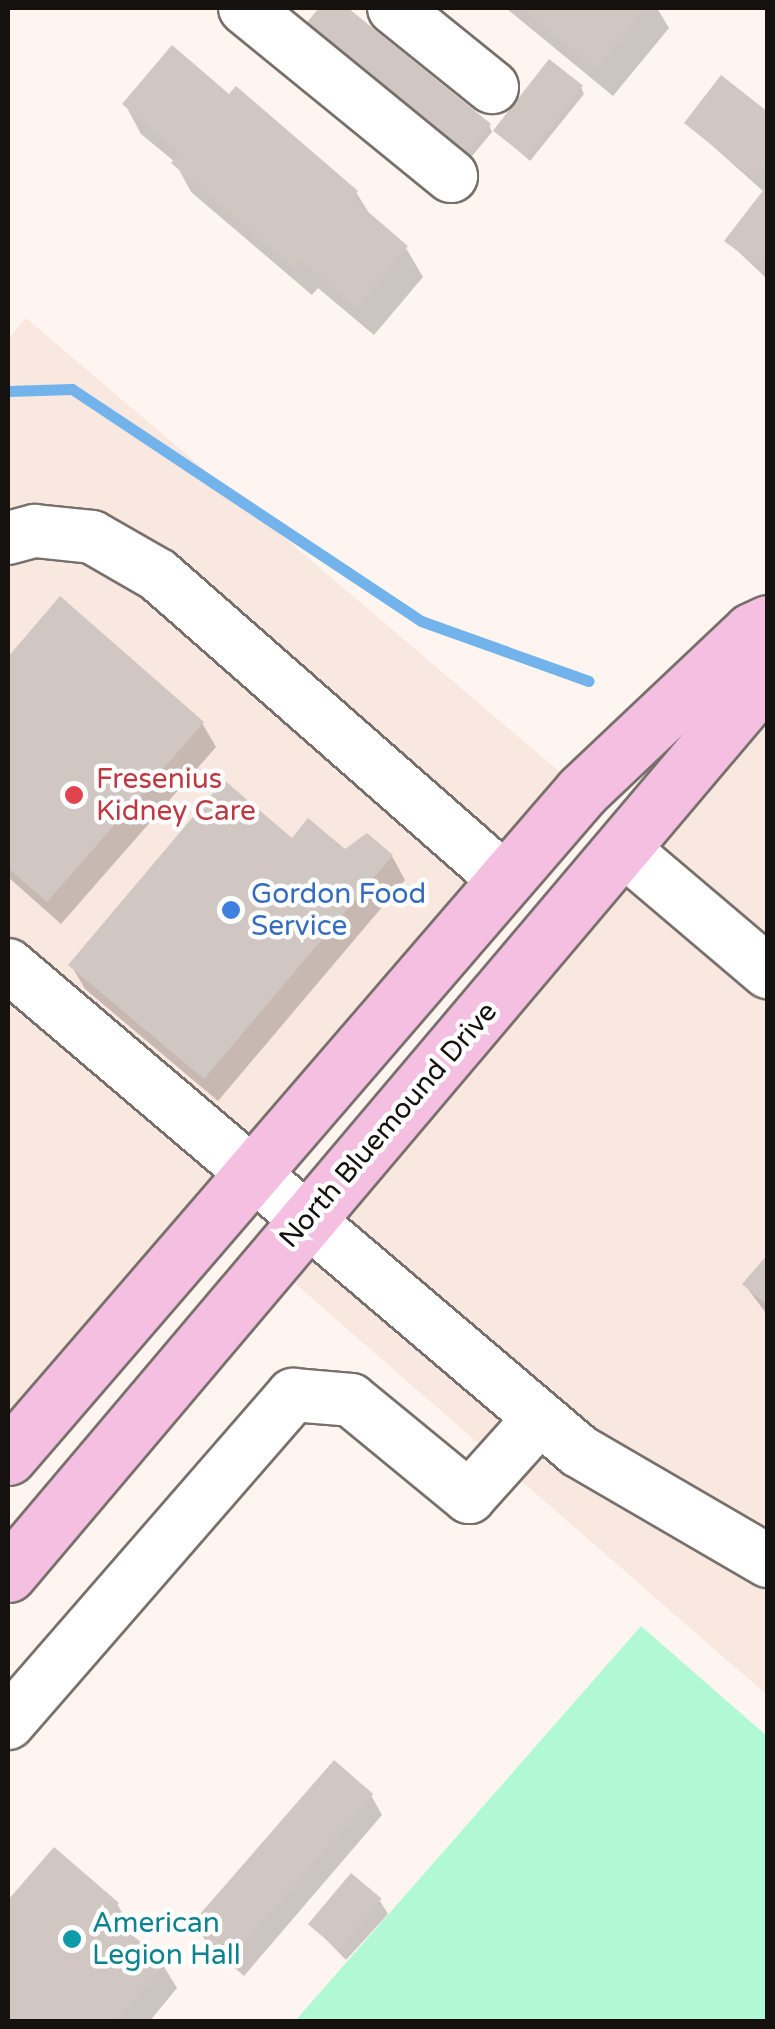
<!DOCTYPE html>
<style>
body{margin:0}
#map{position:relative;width:775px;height:2029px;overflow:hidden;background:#fef5f0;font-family:"Varela Round",sans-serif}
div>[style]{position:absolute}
.built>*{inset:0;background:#f9e8df}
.green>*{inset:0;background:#b1f9d4}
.shadow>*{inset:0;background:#0003}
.stream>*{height:11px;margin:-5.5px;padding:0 5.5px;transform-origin:5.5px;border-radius:5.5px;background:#72b3eb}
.building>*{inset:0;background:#d0c7c2;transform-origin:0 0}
.roads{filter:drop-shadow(2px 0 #78706c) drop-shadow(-2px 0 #78706c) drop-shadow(0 2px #78706c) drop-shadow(0 -2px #78706c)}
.minor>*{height:52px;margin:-26px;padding:0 26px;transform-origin:26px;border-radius:26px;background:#fff}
.major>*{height:55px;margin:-27.5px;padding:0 27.5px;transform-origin:27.5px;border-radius:27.5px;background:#f4bfe0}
.dots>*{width:28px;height:28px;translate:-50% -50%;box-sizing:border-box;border:5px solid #fff;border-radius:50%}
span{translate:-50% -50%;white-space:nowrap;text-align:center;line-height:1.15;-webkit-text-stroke:9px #fff;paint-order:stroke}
.health-label{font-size:28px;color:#be3a42}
.left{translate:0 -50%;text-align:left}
.shop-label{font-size:28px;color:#366cbe}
.street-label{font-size:28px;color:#14110f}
.culture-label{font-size:28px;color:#0d838f}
.frame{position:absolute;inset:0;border:10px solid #14110f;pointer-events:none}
</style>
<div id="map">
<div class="built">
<div style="clip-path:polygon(26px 318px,568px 779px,8px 1422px,8px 339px)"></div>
<div style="clip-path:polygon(767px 724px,767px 1695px,291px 1280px)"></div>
</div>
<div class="green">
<div style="clip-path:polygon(641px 1626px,767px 1736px,767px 2021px,295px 2021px)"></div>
</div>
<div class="shadow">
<div style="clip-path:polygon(323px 8px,344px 8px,489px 125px,492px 132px,468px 161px,307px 27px)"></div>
<div style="clip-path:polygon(506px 8px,657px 8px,669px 28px,613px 96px)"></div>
<div style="clip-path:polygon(581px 87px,584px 94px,530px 161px,495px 130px)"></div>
<div style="clip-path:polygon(230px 98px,356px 192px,372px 218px,406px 248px,423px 277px,374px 335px,318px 288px,312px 295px,191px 192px,175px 162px,141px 134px,125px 104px)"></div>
<div style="clip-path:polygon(768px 115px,765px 188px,766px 278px,727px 241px,764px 192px,687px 123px)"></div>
<div style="clip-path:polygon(61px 599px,202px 723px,216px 747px,61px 924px,8px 877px,8px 660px)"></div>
<div style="clip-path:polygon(292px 841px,392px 856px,405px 880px,218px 1101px,85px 989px,71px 965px)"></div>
<div style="clip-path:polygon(768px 1258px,768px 1316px,745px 1285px)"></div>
<div style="clip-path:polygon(371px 1795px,382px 1815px,244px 1976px,208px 1945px,197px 1926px)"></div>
<div style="clip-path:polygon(54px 1850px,117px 1904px,131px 1928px,127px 1933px,163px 1965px,177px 1988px,149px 2022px,8px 2022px,8px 1904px)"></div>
<div style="clip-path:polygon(380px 1901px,388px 1914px,346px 1960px,311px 1924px)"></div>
</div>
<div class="stream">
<div style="left:8px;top:391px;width:64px;rotate:-1.8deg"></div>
<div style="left:72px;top:389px;width:419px;rotate:33.6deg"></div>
<div style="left:421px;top:621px;width:178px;rotate:19.7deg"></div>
</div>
<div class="building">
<div style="clip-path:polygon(319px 8px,348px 8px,491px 124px,464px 156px,304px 26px)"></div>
<div style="clip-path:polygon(522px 8px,646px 8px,595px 69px)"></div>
<div style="clip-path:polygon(172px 45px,229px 94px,236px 86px,358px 191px,352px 198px,408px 246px,356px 308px,301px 260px,294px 268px,171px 163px,179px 153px,122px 104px)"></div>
<div style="left:549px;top:59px;width:43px;height:91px;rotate:38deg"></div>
<div style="clip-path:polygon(721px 75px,768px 112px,768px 162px,754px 179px,684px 123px)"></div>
<div style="clip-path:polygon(768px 184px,768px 253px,758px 266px,724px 241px)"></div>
<div style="clip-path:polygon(60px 596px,204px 722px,47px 902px,8px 868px,8px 657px)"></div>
<div style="clip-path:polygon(224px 780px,292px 838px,308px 818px,345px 849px,367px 833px,393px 855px,204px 1079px,68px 965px)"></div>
<div style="clip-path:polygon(768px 1254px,768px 1306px,742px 1284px)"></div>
<div style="left:334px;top:1760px;width:52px;height:217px;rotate:41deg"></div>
<div style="clip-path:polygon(54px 1847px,119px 1903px,109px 1915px,165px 1963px,115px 2022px,8px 2019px,8px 1900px)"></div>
<div style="left:351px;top:1873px;width:40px;height:67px;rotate:40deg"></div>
</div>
<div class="roads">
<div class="minor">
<div style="left:245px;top:8px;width:266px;rotate:39.2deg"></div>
<div style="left:394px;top:8px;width:126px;rotate:38.9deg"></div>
<div style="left:8px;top:538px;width:28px;rotate:-15deg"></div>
<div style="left:35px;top:531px;width:57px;rotate:6deg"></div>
<div style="left:92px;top:537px;width:76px;rotate:29.9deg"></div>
<div style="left:158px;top:575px;width:462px;rotate:41.3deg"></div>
<div style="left:624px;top:850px;width:189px;rotate:40.3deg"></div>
<div style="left:8px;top:965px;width:750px;rotate:40.4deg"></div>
<div style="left:579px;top:1451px;width:219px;rotate:30.2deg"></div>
<div style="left:8px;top:1723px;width:435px;rotate:-49deg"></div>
<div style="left:293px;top:1395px;width:58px;rotate:4.9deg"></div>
<div style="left:351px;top:1400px;width:153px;rotate:39.4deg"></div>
<div style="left:469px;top:1497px;width:106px;rotate:-48.1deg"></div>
</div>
<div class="major">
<div style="left:8px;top:1457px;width:879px;rotate:-49.24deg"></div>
<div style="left:582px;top:791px;width:233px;rotate:-43.4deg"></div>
<div style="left:751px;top:631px;width:19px;rotate:-25deg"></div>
<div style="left:8px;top:1574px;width:1177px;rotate:-49.79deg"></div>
</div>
</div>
<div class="dots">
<div style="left:74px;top:795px;background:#e0444e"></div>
<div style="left:231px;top:910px;background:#3f7fe0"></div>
<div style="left:72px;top:1939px;background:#0f9aa8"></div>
</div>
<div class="health-label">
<span class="left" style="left:96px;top:795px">Fresenius<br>Kidney Care</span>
</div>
<div class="shop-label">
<span class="left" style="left:251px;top:910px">Gordon Food<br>Service</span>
</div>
<div class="street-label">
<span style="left:388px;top:1125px;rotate:-49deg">North Bluemound Drive</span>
</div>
<div class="culture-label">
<span class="left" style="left:92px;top:1939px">American<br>Legion Hall</span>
</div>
<div class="frame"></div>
</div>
